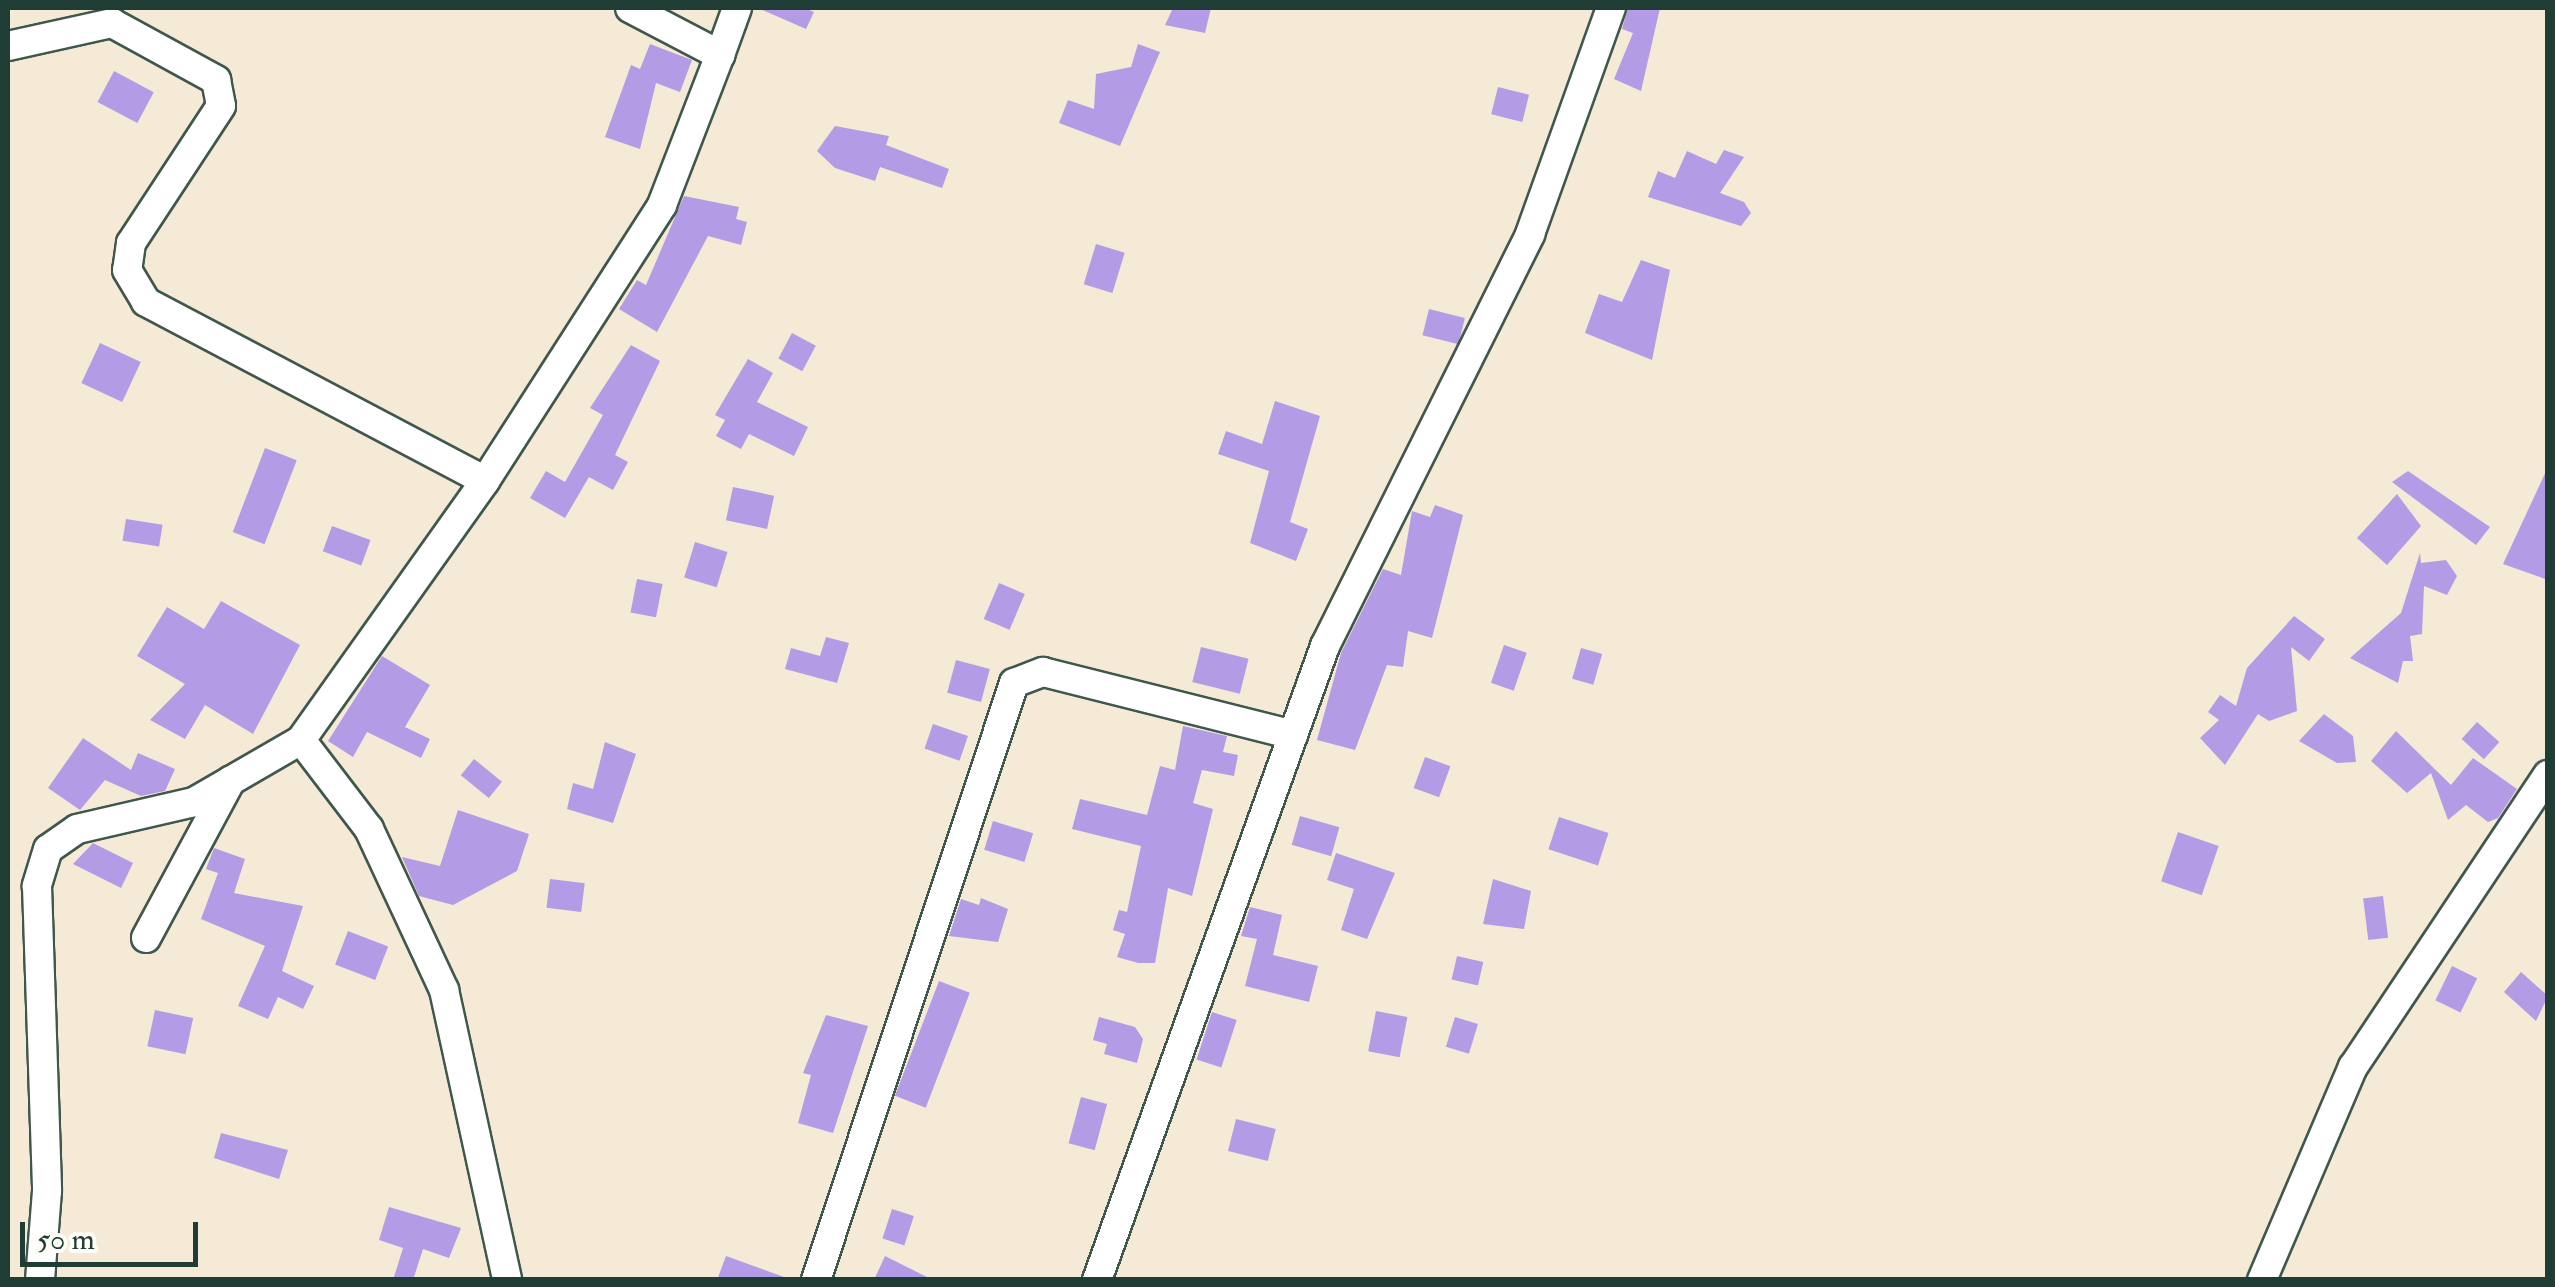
<!DOCTYPE html>
<style>
body{margin:0}
#map{position:relative;width:2555px;height:1287px;overflow:hidden;background:#f5ead5;font-family:"IM FELL Double Pica",serif}
div>[style]{position:absolute}
.building>*{inset:0;background:#b39ce5;transform-origin:0 0}
.roads{filter:drop-shadow(2px 0 #3f574c) drop-shadow(-2px 0 #3f574c) drop-shadow(0 2px #3f574c) drop-shadow(0 -2px #3f574c)}
.minor>*{height:28px;margin:-14px;padding:0 14px;transform-origin:14px;border-radius:14px;background:#fff}
span{translate:-50% -50%;white-space:nowrap;text-align:center;line-height:1.15;-webkit-text-stroke:8px #fdfcf7;paint-order:stroke}
.frame{position:absolute;inset:0;border:10px solid #1f3d34;pointer-events:none}
.scale{position:absolute;left:20px;top:1222px;width:178px;height:45px;box-sizing:border-box;border:5px solid #1f3d34;border-top:0;padding-left:12px;font-size:30px;line-height:35px;white-space:nowrap;color:#1f3d34;-webkit-text-stroke:8px #fdfcf7;paint-order:stroke}
</style>
<div id="map">
<div class="building">
<div style="clip-path:polygon(758px 8px,804px 8px,814px 12px,806px 29px)"></div>
<div style="clip-path:polygon(1173px 8px,1211px 8px,1205px 33px,1165px 25px)"></div>
<div style="clip-path:polygon(1628px 8px,1660px 8px,1641px 91px,1614px 79px,1633px 33px,1622px 29px)"></div>
<div style="clip-path:polygon(650px 44px,692px 60px,680px 92px,656px 83px,640px 149px,605px 137px,631px 65px,640px 69px)"></div>
<div style="clip-path:polygon(1138px 44px,1160px 52px,1120px 146px,1059px 123px,1068px 100px,1094px 109px,1096px 74px,1131px 67px)"></div>
<div style="left:114px;top:71px;width:45px;height:35px;rotate:28deg"></div>
<div style="left:1498px;top:87px;width:32px;height:28px;rotate:14deg"></div>
<div style="clip-path:polygon(835px 126px,889px 136px,886px 145px,949px 169px,942px 188px,880px 167px,875px 181px,835px 168px,817px 151px)"></div>
<div style="clip-path:polygon(1724px 150px,1744px 157px,1720px 193px,1744px 202px,1751px 213px,1741px 226px,1648px 197px,1658px 171px,1675px 178px,1687px 151px,1716px 164px)"></div>
<div style="clip-path:polygon(684px 196px,739px 207px,736px 219px,747px 222px,741px 245px,708px 236px,657px 332px,619px 309px,637px 280px,646px 285px)"></div>
<div style="left:1096px;top:244px;width:30px;height:42px;rotate:17deg"></div>
<div style="clip-path:polygon(1641px 260px,1670px 270px,1652px 360px,1585px 333px,1599px 294px,1622px 302px)"></div>
<div style="left:1429px;top:309px;width:37px;height:27px;rotate:14deg"></div>
<div style="left:792px;top:333px;width:27px;height:29px;rotate:28deg"></div>
<div style="left:100px;top:343px;width:45px;height:44px;rotate:25deg"></div>
<div style="clip-path:polygon(631px 345px,660px 361px,615px 455px,628px 462px,613px 490px,589px 477px,565px 518px,530px 498px,546px 471px,565px 482px,603px 415px,590px 408px)"></div>
<div style="clip-path:polygon(748px 359px,773px 373px,757px 402px,808px 427px,794px 456px,749px 434px,741px 449px,716px 436px,725px 420px,715px 415px)"></div>
<div style="clip-path:polygon(1275px 401px,1320px 416px,1290px 522px,1308px 529px,1296px 561px,1250px 543px,1269px 471px,1218px 454px,1226px 431px,1262px 444px)"></div>
<div style="left:265px;top:448px;width:34px;height:90px;rotate:21deg"></div>
<div style="clip-path:polygon(2548px 467px,2548px 580px,2503px 564px)"></div>
<div style="clip-path:polygon(2408px 471px,2490px 527px,2476px 545px,2392px 482px)"></div>
<div style="left:733px;top:487px;width:42px;height:34px;rotate:12deg"></div>
<div style="clip-path:polygon(2397px 494px,2421px 526px,2387px 565px,2357px 538px)"></div>
<div style="clip-path:polygon(1435px 505px,1463px 515px,1432px 638px,1408px 631px,1403px 667px,1387px 665px,1355px 750px,1317px 740px,1341px 653px,1383px 569px,1401px 575px,1412px 511px,1430px 517px)"></div>
<div style="left:126px;top:519px;width:37px;height:22px;rotate:9deg"></div>
<div style="left:332px;top:526px;width:41px;height:27px;rotate:20deg"></div>
<div style="left:695px;top:542px;width:34px;height:37px;rotate:17deg"></div>
<div style="clip-path:polygon(2420px 553px,2421px 563px,2446px 560px,2457px 576px,2447px 595px,2424px 586px,2422px 634px,2410px 636px,2413px 661px,2403px 661px,2398px 683px,2350px 658px,2401px 613px)"></div>
<div style="left:637px;top:579px;width:26px;height:34px;rotate:11deg"></div>
<div style="left:999px;top:583px;width:28px;height:39px;rotate:23deg"></div>
<div style="clip-path:polygon(221px 601px,300px 645px,253px 734px,205px 705px,185px 739px,150px 720px,185px 684px,137px 656px,167px 607px,204px 629px)"></div>
<div style="clip-path:polygon(2294px 616px,2325px 639px,2309px 661px,2291px 647px,2297px 711px,2269px 721px,2258px 714px,2225px 765px,2200px 738px,2219px 720px,2208px 712px,2220px 695px,2236px 706px,2247px 668px)"></div>
<div style="clip-path:polygon(826px 637px,849px 643px,837px 683px,785px 669px,791px 648px,820px 656px)"></div>
<div style="left:1504px;top:645px;width:24px;height:40px;rotate:19deg"></div>
<div style="left:1201px;top:647px;width:49px;height:36px;rotate:14deg"></div>
<div style="left:1581px;top:648px;width:22px;height:32px;rotate:16deg"></div>
<div style="clip-path:polygon(382px 656px,430px 685px,405px 727px,430px 739px,421px 758px,367px 732px,353px 757px,328px 741px)"></div>
<div style="left:956px;top:660px;width:35px;height:34px;rotate:15deg"></div>
<div style="clip-path:polygon(2324px 714px,2353px 736px,2356px 762px,2337px 763px,2299px 741px)"></div>
<div style="left:2477px;top:722px;width:30px;height:23px;rotate:42deg"></div>
<div style="left:933px;top:724px;width:37px;height:26px;rotate:19deg"></div>
<div style="clip-path:polygon(1183px 726px,1227px 736px,1223px 752px,1238px 755px,1234px 776px,1202px 770px,1193px 803px,1213px 809px,1192px 896px,1168px 888px,1155px 963px,1138px 963px,1117px 957px,1125px 934px,1113px 930px,1119px 910px,1127px 912px,1141px 846px,1072px 829px,1080px 799px,1147px 815px,1160px 766px,1175px 770px)"></div>
<div style="clip-path:polygon(2396px 731px,2451px 785px,2473px 758px,2517px 789px,2498px 818px,2488px 822px,2466px 805px,2448px 820px,2431px 773px,2407px 793px,2371px 761px)"></div>
<div style="clip-path:polygon(83px 738px,131px 770px,138px 753px,175px 769px,165px 791px,141px 796px,105px 780px,80px 810px,48px 788px)"></div>
<div style="clip-path:polygon(605px 742px,636px 754px,613px 823px,567px 809px,573px 783px,593px 789px)"></div>
<div style="left:1425px;top:757px;width:27px;height:33px;rotate:20deg"></div>
<div style="left:474px;top:759px;width:36px;height:21px;rotate:39deg"></div>
<div style="clip-path:polygon(458px 810px,529px 834px,517px 871px,453px 905px,419px 896px,402px 857px,440px 866px)"></div>
<div style="left:1300px;top:816px;width:41px;height:30px;rotate:16deg"></div>
<div style="left:1559px;top:817px;width:52px;height:34px;rotate:18deg"></div>
<div style="left:993px;top:821px;width:42px;height:30px;rotate:17deg"></div>
<div style="left:2178px;top:832px;width:43px;height:52px;rotate:19deg"></div>
<div style="clip-path:polygon(93px 843px,133px 863px,121px 888px,73px 864px)"></div>
<div style="clip-path:polygon(214px 848px,245px 859px,234px 893px,303px 906px,282px 971px,314px 986px,303px 1009px,278px 997px,268px 1019px,238px 1006px,265px 946px,201px 919px,218px 873px,206px 869px)"></div>
<div style="clip-path:polygon(1336px 853px,1395px 873px,1367px 939px,1341px 930px,1354px 889px,1327px 880px)"></div>
<div style="left:550px;top:879px;width:35px;height:29px;rotate:7deg"></div>
<div style="clip-path:polygon(1493px 879px,1531px 891px,1524px 929px,1483px 924px)"></div>
<div style="left:2383px;top:896px;width:42px;height:20px;rotate:83deg"></div>
<div style="clip-path:polygon(981px 898px,1008px 909px,998px 942px,949px 936px,961px 899px,979px 905px)"></div>
<div style="clip-path:polygon(1250px 907px,1282px 915px,1273px 955px,1318px 966px,1309px 1002px,1245px 986px,1257px 939px,1241px 936px)"></div>
<div style="left:348px;top:931px;width:43px;height:36px;rotate:21deg"></div>
<div style="left:1457px;top:956px;width:27px;height:24px;rotate:13deg"></div>
<div style="left:2452px;top:966px;width:28px;height:38px;rotate:26deg"></div>
<div style="clip-path:polygon(2521px 972px,2548px 996px,2536px 1021px,2504px 992px)"></div>
<div style="left:939px;top:981px;width:33px;height:123px;rotate:21deg"></div>
<div style="left:155px;top:1010px;width:39px;height:37px;rotate:12deg"></div>
<div style="left:1376px;top:1011px;width:32px;height:41px;rotate:11deg"></div>
<div style="left:1212px;top:1012px;width:26px;height:50px;rotate:18deg"></div>
<div style="clip-path:polygon(826px 1015px,868px 1026px,833px 1133px,798px 1123px,811px 1075px,803px 1073px)"></div>
<div style="clip-path:polygon(1099px 1017px,1135px 1027px,1143px 1039px,1137px 1063px,1104px 1054px,1107px 1044px,1093px 1040px)"></div>
<div style="left:1455px;top:1017px;width:24px;height:31px;rotate:17deg"></div>
<div style="left:1081px;top:1097px;width:27px;height:48px;rotate:15deg"></div>
<div style="left:1236px;top:1119px;width:41px;height:33px;rotate:14deg"></div>
<div style="clip-path:polygon(221px 1133px,288px 1150px,279px 1179px,214px 1158px)"></div>
<div style="clip-path:polygon(389px 1207px,461px 1228px,449px 1258px,423px 1249px,413px 1280px,393px 1280px,403px 1248px,379px 1240px)"></div>
<div style="left:892px;top:1209px;width:23px;height:31px;rotate:18deg"></div>
<div style="clip-path:polygon(726px 1256px,784px 1277px,783px 1280px,717px 1280px)"></div>
<div style="clip-path:polygon(885px 1256px,933px 1280px,874px 1280px)"></div>
</div>
<div class="roads">
<div class="minor">
<div style="left:630px;top:8px;width:102px;rotate:27.6deg"></div>
<div style="left:720px;top:55px;width:50px;rotate:-70.1deg"></div>
<div style="left:8px;top:46px;width:107px;rotate:-12.5deg"></div>
<div style="left:112px;top:23px;width:119px;rotate:28.7deg"></div>
<div style="left:216px;top:80px;width:26px;rotate:79deg"></div>
<div style="left:221px;top:106px;width:164px;rotate:123.3deg"></div>
<div style="left:131px;top:243px;width:27px;rotate:98deg"></div>
<div style="left:127px;top:270px;width:37px;rotate:59deg"></div>
<div style="left:146px;top:302px;width:383px;rotate:27.8deg"></div>
<div style="left:485px;top:481px;width:318px;rotate:125.4deg"></div>
<div style="left:301px;top:740px;width:124px;rotate:149.9deg"></div>
<div style="left:194px;top:802px;width:120px;rotate:167deg"></div>
<div style="left:77px;top:829px;width:35px;rotate:145deg"></div>
<div style="left:48px;top:849px;width:39px;rotate:107deg"></div>
<div style="left:37px;top:886px;width:305px;rotate:88.1deg"></div>
<div style="left:47px;top:1191px;width:89px;rotate:94.5deg"></div>
<div style="left:485px;top:481px;width:328px;rotate:-57.3deg"></div>
<div style="left:662px;top:205px;width:161px;rotate:-68.9deg"></div>
<div style="left:301px;top:740px;width:112px;rotate:52.6deg"></div>
<div style="left:369px;top:829px;width:178px;rotate:65deg"></div>
<div style="left:444px;top:990px;width:297px;rotate:77.7deg"></div>
<div style="left:146px;top:938px;width:179px;rotate:-61.7deg"></div>
<div style="left:816px;top:1280px;width:629px;rotate:-71.65deg"></div>
<div style="left:1014px;top:683px;width:31px;rotate:-21deg"></div>
<div style="left:1043px;top:672px;width:258px;rotate:14.1deg"></div>
<div style="left:1097px;top:1280px;width:674px;rotate:-70.22deg"></div>
<div style="left:1325px;top:646px;width:460px;rotate:-63.5deg"></div>
<div style="left:1530px;top:234px;width:240px;rotate:-70.3deg"></div>
<div style="left:2262px;top:1280px;width:232px;rotate:-66.9deg"></div>
<div style="left:2353px;top:1067px;width:351px;rotate:-56.3deg"></div>
</div>
</div>
<div class="frame"></div>
<div class="scale">50 m</div>
</div>
